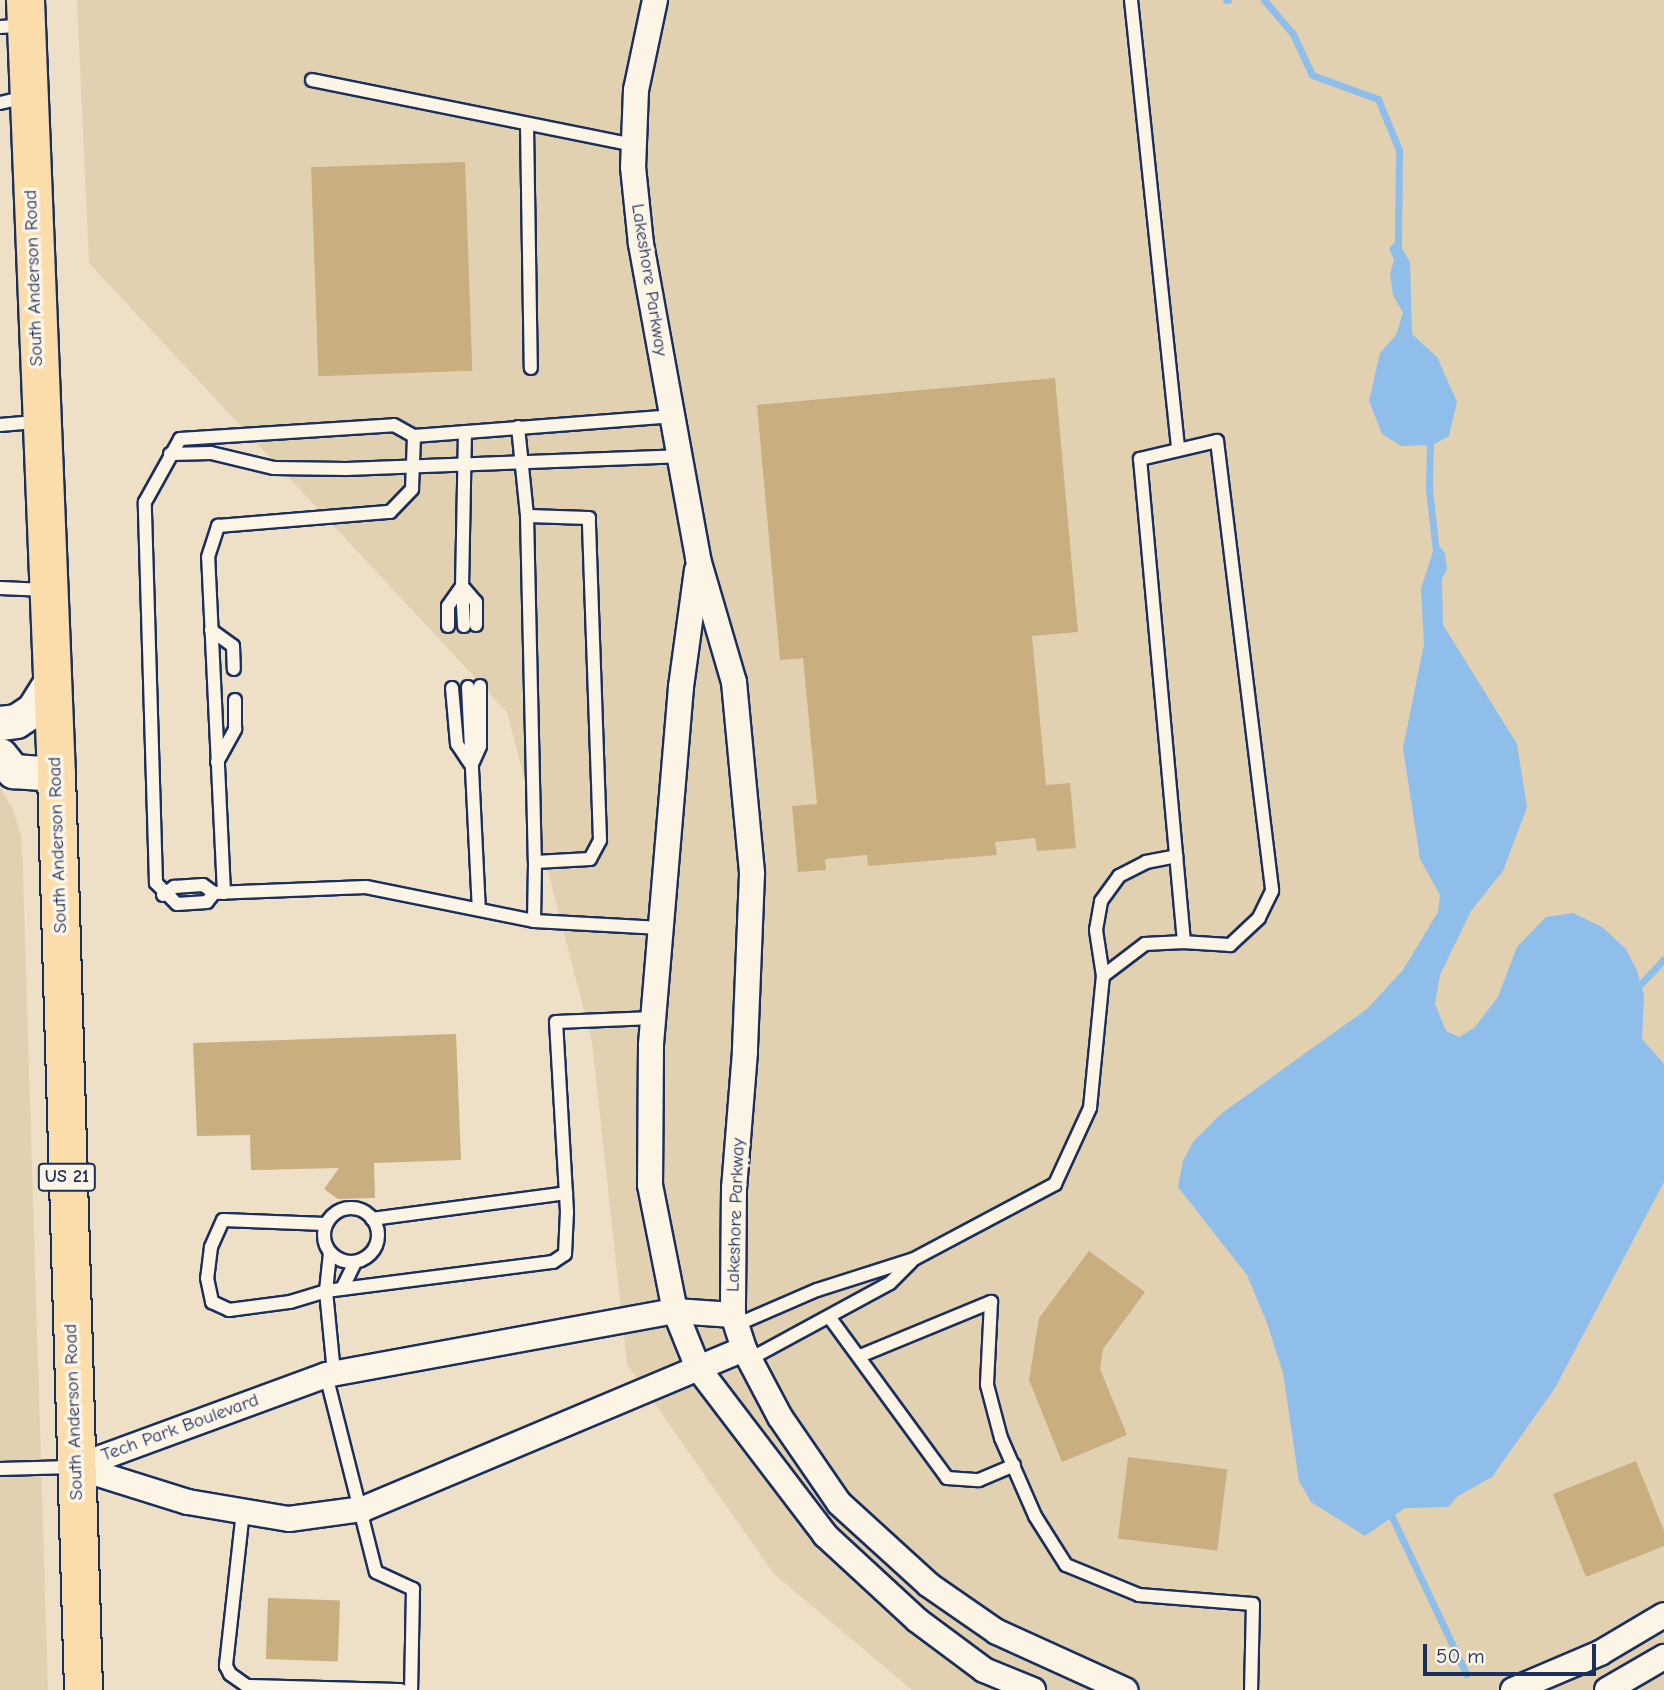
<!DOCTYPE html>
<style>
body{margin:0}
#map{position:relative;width:1664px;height:1690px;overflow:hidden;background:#ede0c6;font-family:"Comic Neue",sans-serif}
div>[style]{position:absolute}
.built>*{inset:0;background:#e2d1b1}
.water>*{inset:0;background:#8ebee9}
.stream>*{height:7px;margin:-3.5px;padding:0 3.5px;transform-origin:3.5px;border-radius:3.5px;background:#8ebee9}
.building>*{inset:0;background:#c9ae7f;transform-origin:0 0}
.roads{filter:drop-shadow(2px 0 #1b2f5e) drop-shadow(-2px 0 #1b2f5e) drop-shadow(0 2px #1b2f5e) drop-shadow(0 -2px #1b2f5e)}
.lane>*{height:12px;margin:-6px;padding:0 6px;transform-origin:6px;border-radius:6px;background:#fcf5e5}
.lane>.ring{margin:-6px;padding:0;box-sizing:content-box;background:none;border:12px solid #fcf5e5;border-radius:50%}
.street>*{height:24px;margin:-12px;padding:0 12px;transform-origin:12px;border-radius:12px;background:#fcf5e5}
.secondary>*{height:33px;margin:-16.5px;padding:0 16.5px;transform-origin:16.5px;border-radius:16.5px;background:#fcf5e5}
.primary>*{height:37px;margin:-18.5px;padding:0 18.5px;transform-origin:18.5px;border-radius:18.5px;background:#faddab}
span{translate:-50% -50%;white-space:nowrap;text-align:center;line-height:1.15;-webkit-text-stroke:7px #fcf5e5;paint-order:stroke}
.shield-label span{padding:2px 5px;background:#fcf5e5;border:2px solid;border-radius:5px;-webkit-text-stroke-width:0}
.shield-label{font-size:18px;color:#1b2f5e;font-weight:700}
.street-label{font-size:19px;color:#1b2f5e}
.scale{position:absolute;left:1423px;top:1644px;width:173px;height:32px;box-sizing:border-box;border:4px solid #1b2f5e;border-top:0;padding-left:9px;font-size:21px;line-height:24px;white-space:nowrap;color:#1b2f5e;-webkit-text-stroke:5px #fcf5e5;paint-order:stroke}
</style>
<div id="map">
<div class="built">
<div style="clip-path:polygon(77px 0,1664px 0,1664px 1690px,912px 1690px,774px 1574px,627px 1364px,592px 1042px,507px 712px,89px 263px)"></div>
<div style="clip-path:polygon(0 787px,13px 809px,21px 836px,23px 872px,48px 1690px,0 1690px)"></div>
</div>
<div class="water">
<div style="clip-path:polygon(1397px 240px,1410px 262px,1412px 334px,1437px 357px,1457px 402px,1449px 436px,1433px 445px,1401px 446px,1382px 434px,1369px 401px,1380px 353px,1396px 335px,1403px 313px,1393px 295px,1390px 274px,1394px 260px,1389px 248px)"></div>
<div style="clip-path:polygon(1436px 542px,1445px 553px,1447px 569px,1442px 579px,1443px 625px,1517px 744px,1527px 807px,1503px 871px,1471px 911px,1440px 975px,1435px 1004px,1446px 1031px,1459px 1037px,1474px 1028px,1498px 997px,1517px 947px,1546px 917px,1573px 913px,1602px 927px,1626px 949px,1637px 971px,1644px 995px,1642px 1039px,1664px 1064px,1664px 1182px,1555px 1388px,1492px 1477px,1458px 1496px,1448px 1507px,1405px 1508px,1365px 1536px,1311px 1502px,1299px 1481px,1283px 1373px,1267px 1323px,1247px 1275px,1178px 1187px,1183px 1161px,1193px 1142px,1222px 1113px,1367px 1009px,1403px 970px,1438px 912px,1440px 895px,1420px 859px,1403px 748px,1424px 644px,1421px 589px)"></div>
</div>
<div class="stream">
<div style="left:1226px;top:0;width:2px"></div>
<div style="left:1264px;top:0;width:45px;rotate:49.5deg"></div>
<div style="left:1293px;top:34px;width:45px;rotate:65.1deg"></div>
<div style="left:1312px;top:75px;width:70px;rotate:20deg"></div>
<div style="left:1378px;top:99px;width:55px;rotate:67.6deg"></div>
<div style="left:1399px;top:150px;width:99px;rotate:90.6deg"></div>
<div style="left:1430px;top:438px;width:51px;rotate:91.1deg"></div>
<div style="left:1429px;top:489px;width:62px;rotate:83.6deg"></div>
<div style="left:1636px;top:989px;width:41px;rotate:-47deg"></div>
<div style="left:1392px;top:1506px;width:9px;rotate:96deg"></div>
<div style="left:1391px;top:1515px;width:176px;rotate:64.7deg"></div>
</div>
<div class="building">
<div style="left:465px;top:162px;width:209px;height:154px;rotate:88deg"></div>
<div style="clip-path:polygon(1055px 378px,1078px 632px,1032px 636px,1046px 785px,1070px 783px,1076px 848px,1037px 851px,1035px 838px,995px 842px,997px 855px,868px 866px,867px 855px,825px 859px,826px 870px,798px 872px,792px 806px,817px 804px,803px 658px,780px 660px,757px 405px)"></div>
<div style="clip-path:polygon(456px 1034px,461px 1160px,374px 1163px,375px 1198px,338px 1199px,324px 1189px,339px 1168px,251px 1170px,250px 1135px,197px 1136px,193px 1043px)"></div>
<div style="clip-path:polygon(1089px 1251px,1145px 1292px,1103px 1349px,1100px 1369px,1127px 1435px,1062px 1462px,1029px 1380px,1039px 1318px)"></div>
<div style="left:1128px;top:1457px;width:100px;height:82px;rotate:7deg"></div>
<div style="clip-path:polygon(1636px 1461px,1664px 1531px,1664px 1546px,1586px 1577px,1553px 1494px)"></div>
<div style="left:268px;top:1598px;width:72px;height:61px;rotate:2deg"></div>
</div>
<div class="roads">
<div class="lane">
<div style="left:1131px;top:0;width:452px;rotate:84deg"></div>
<div style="left:0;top:27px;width:22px;rotate:-3deg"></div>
<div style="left:312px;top:80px;width:328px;rotate:11.4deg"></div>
<div style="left:0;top:103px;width:28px;rotate:-13deg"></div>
<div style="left:527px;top:126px;width:242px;rotate:89.1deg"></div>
<div style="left:0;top:425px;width:38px;rotate:-5deg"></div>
<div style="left:518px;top:427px;width:89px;rotate:84.2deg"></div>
<div style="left:527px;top:516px;width:346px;rotate:88.7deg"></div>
<div style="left:535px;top:862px;width:55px;rotate:-3.1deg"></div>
<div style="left:590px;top:859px;width:21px;rotate:-62deg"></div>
<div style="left:600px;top:840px;width:322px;rotate:-92deg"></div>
<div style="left:589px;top:518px;width:62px;rotate:-178.2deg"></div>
<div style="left:465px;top:432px;width:154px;rotate:91.1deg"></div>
<div style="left:462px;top:586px;width:21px;rotate:49deg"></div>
<div style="left:476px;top:602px;width:23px;rotate:90deg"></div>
<div style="left:170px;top:454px;width:41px;rotate:-1.4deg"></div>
<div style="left:211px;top:453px;width:65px;rotate:13.4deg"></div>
<div style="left:274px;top:468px;width:72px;rotate:0.8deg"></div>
<div style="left:346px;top:469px;width:333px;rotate:-2.2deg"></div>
<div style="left:462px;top:586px;width:40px;rotate:87.1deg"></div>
<div style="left:0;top:588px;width:46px;rotate:2.5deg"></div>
<div style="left:448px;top:626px;width:20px;rotate:-90deg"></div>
<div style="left:448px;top:606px;width:24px;rotate:-55deg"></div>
<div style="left:211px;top:630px;width:27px;rotate:36deg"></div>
<div style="left:233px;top:646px;width:23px;rotate:88deg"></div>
<div style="left:468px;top:687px;width:221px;rotate:87.2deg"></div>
<div style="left:452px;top:688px;width:56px;rotate:84.9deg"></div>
<div style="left:457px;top:744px;width:23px;rotate:56deg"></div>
<div style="left:217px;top:762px;width:38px;rotate:-61deg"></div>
<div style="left:235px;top:729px;width:29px;rotate:-90deg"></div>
<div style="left:473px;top:762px;width:17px;rotate:-66deg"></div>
<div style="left:480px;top:746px;width:60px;rotate:-90deg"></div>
<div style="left:214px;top:893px;width:11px;rotate:128deg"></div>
<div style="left:207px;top:902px;width:30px;rotate:176deg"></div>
<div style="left:177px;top:904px;width:30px;rotate:-135deg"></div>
<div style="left:156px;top:883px;width:381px;rotate:-91.7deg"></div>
<div style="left:145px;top:502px;width:72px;rotate:-60.9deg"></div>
<div style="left:180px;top:439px;width:214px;rotate:-3.7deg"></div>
<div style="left:394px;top:425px;width:23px;rotate:29deg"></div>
<div style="left:414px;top:436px;width:258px;rotate:-4.4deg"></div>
<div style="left:224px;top:893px;width:336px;rotate:-92.7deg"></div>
<div style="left:208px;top:557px;width:33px;rotate:-72deg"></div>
<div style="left:218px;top:526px;width:173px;rotate:-4.7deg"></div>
<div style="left:390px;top:512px;width:32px;rotate:-46deg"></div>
<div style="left:412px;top:489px;width:53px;rotate:-87.8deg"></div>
<div style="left:163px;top:895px;width:14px;rotate:-36deg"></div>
<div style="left:174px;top:887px;width:29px;rotate:-4deg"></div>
<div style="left:203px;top:885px;width:14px;rotate:36deg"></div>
<div style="left:214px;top:893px;width:152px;rotate:-2.3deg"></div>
<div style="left:366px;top:887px;width:171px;rotate:11.4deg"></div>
<div style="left:534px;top:921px;width:127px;rotate:3.2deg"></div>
<div style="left:534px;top:921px;width:59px;rotate:-89deg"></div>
<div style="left:1103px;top:976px;width:47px;rotate:-98.7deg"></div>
<div style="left:1096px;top:930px;width:29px;rotate:-80deg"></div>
<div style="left:1101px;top:901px;width:31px;rotate:-54deg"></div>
<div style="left:1119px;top:876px;width:30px;rotate:-27deg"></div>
<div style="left:1146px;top:862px;width:31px;rotate:-11deg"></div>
<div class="ring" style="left:324px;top:1208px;width:42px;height:42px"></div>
<div style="left:372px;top:1219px;width:196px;rotate:-7.6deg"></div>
<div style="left:325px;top:1224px;width:102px;rotate:-177.8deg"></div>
<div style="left:223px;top:1220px;width:30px;rotate:114deg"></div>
<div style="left:211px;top:1247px;width:31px;rotate:97deg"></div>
<div style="left:207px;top:1278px;width:25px;rotate:78deg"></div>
<div style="left:212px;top:1302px;width:19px;rotate:25deg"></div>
<div style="left:229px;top:1310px;width:62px;rotate:-7.5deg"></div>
<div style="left:290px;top:1302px;width:38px;rotate:-17deg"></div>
<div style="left:326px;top:1291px;width:38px;rotate:-84deg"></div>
<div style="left:342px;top:1289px;width:30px;rotate:-64deg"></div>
<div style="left:830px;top:1318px;width:198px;rotate:53.8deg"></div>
<div style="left:947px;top:1478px;width:32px;rotate:4deg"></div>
<div style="left:979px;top:1480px;width:38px;rotate:-23deg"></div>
<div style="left:736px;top:1325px;width:88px;rotate:-23.4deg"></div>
<div style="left:817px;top:1290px;width:102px;rotate:-17.7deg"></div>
<div style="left:914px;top:1259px;width:160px;rotate:-28deg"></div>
<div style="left:1055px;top:1184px;width:84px;rotate:-65.3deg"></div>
<div style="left:1090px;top:1108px;width:133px;rotate:-84.4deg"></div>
<div style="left:1103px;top:976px;width:53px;rotate:-37.3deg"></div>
<div style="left:1145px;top:944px;width:39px;rotate:-3deg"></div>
<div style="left:1184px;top:942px;width:485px;rotate:-95.2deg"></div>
<div style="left:1140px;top:459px;width:79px;rotate:-13.2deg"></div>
<div style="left:1217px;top:441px;width:453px;rotate:83deg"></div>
<div style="left:1272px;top:891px;width:30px;rotate:116deg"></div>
<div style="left:1259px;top:918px;width:40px;rotate:137deg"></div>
<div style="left:1230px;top:945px;width:46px;rotate:-176.3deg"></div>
<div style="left:860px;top:1356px;width:142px;rotate:-22.4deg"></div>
<div style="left:991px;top:1302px;width:83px;rotate:92.8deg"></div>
<div style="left:987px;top:1385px;width:55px;rotate:75.2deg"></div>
<div style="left:1001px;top:1438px;width:85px;rotate:66.4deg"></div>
<div style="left:1035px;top:1516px;width:58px;rotate:57.7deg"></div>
<div style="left:1066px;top:1565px;width:79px;rotate:22.3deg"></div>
<div style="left:1139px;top:1595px;width:114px;rotate:4.5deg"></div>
<div style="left:1253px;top:1604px;width:86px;rotate:91.3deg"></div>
<div style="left:750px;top:1359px;width:159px;rotate:-28.5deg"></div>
<div style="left:890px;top:1283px;width:30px;rotate:-45deg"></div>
<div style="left:334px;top:1373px;width:82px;rotate:-95.6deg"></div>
<div style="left:326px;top:1291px;width:229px;rotate:-7.3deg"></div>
<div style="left:553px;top:1262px;width:14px;rotate:-34deg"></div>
<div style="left:565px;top:1254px;width:42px;rotate:-87.3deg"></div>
<div style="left:567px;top:1212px;width:190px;rotate:-93.3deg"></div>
<div style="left:556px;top:1022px;width:97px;rotate:-2.4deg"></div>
<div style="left:326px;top:1375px;width:203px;rotate:75.8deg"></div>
<div style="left:376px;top:1572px;width:41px;rotate:24.7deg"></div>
<div style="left:413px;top:1589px;width:101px;rotate:91.1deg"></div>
<div style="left:0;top:1469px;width:72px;rotate:-1.6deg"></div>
<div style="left:243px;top:1511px;width:156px;rotate:96.3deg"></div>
<div style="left:226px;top:1666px;width:9px;rotate:63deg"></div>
<div style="left:230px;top:1674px;width:21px;rotate:35deg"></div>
<div style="left:247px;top:1686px;width:154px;rotate:1.5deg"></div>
</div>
<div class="street">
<div style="left:655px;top:0;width:92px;rotate:101.9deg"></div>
<div style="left:636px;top:90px;width:77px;rotate:92.2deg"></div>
<div style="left:633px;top:167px;width:77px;rotate:84.1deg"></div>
<div style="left:641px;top:244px;width:320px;rotate:79.7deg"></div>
<div style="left:698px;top:559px;width:128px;rotate:73.7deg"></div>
<div style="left:734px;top:682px;width:193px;rotate:84.6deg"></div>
<div style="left:752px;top:874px;width:178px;rotate:92.3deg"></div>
<div style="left:745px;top:1052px;width:136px;rotate:94.6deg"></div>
<div style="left:734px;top:1188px;width:127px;rotate:90.5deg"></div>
<div style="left:733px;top:1315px;width:36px;rotate:72deg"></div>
<div style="left:744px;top:1349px;width:77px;rotate:62.1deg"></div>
<div style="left:780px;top:1417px;width:104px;rotate:55.5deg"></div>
<div style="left:839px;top:1503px;width:122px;rotate:42.3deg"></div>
<div style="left:929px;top:1585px;width:83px;rotate:34.7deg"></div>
<div style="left:997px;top:1632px;width:141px;rotate:24.4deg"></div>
<div style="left:697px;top:570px;width:118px;rotate:97.8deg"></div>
<div style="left:681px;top:687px;width:359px;rotate:94.8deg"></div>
<div style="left:651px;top:1045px;width:140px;rotate:90.4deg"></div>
<div style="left:650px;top:1185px;width:128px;rotate:78.8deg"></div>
<div style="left:675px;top:1311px;width:61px;rotate:68deg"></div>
<div style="left:698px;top:1368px;width:210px;rotate:52.7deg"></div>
<div style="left:825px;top:1535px;width:125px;rotate:42.7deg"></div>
<div style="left:917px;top:1620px;width:84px;rotate:36.7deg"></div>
<div style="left:984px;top:1670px;width:53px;rotate:22.2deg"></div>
<div style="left:76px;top:1467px;width:117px;rotate:17.4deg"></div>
<div style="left:188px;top:1502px;width:102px;rotate:9.6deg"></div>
<div style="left:289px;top:1519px;width:75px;rotate:-7.7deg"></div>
<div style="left:363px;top:1509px;width:413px;rotate:-22.8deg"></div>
<div style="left:76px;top:1467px;width:266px;rotate:-20.2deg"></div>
<div style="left:326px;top:1375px;width:355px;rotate:-10.4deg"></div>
<div style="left:675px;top:1311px;width:58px;rotate:3.9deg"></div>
<div style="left:1513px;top:1690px;width:95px;rotate:-23deg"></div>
<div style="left:1600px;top:1653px;width:74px;rotate:-30.7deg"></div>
<div style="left:1607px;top:1690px;width:66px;rotate:-30.1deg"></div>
</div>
<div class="secondary">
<div style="left:0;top:723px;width:16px;rotate:-7deg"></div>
<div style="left:16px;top:721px;width:20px;rotate:-33deg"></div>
<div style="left:33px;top:710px;width:34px;rotate:-58deg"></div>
<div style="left:0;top:755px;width:21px;rotate:51deg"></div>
<div style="left:13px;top:771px;width:43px;rotate:4deg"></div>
</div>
<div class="primary">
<div style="left:25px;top:0;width:775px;rotate:87.71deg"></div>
<div style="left:56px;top:774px;width:916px;rotate:88.31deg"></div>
</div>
</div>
<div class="shield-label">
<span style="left:67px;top:1177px">US 21</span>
</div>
<div class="street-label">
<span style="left:34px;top:278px;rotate:-92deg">South Anderson Road</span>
<span style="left:649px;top:280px;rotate:81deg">Lakeshore Parkway</span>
<span style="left:58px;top:845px;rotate:-92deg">South Anderson Road</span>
<span style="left:736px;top:1215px;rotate:-88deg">Lakeshore Parkway</span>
<span style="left:74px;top:1412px;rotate:-92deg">South Anderson Road</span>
<span style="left:180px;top:1428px;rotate:-20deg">Tech Park Boulevard</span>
</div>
<div class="scale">50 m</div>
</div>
